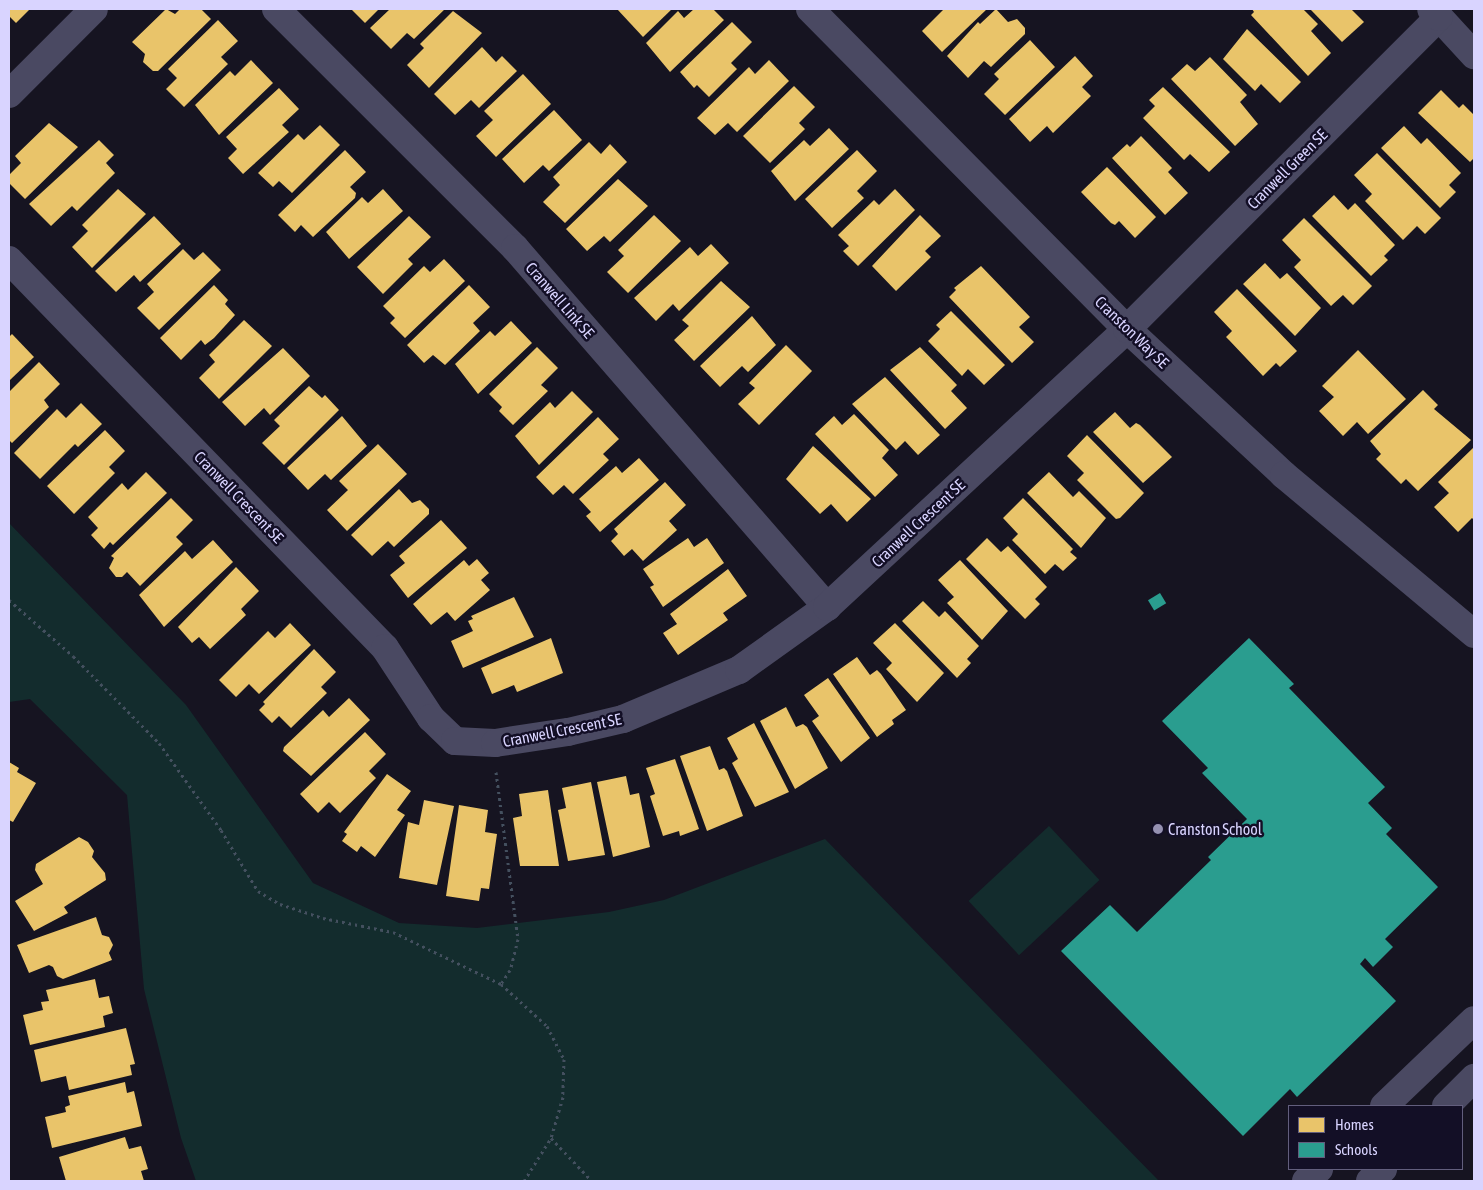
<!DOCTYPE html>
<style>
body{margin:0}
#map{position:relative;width:1483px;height:1190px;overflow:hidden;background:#161421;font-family:"Asap Condensed",sans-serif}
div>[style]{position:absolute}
.green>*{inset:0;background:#132c2d;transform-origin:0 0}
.homes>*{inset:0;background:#e9c46a}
.schools>*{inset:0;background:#2a9d8f;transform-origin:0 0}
.path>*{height:3px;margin-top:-1.5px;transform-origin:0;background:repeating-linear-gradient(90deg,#44505f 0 2.5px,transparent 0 6.5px)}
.minor>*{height:28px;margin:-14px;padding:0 14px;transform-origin:14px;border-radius:14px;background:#4a4962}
.tertiary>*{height:28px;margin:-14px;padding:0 14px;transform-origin:14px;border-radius:14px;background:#4a4962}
.dots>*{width:14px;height:14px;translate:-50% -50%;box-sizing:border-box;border:2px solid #130f26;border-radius:50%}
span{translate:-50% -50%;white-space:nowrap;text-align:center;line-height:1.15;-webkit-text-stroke:5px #130f26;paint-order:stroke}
.street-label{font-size:16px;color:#d9d4ff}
.poi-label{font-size:16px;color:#d9d4ff}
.left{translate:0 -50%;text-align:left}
.frame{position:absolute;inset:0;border:10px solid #d9d4ff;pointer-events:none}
.legend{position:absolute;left:1288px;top:1105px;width:175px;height:65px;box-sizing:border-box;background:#130f26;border:1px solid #625e7d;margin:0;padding:6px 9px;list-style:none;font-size:15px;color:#d9d4ff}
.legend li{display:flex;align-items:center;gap:10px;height:25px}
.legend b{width:25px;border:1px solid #625e7d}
</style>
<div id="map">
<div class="green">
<div style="clip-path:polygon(9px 523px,186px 705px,313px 883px,399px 923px,477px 928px,609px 912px,664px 900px,825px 839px,1159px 1181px,196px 1181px,181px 1138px,144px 989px,127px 795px,30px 699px,9px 702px)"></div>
<div style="left:1049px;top:826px;width:74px;height:110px;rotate:47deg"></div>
</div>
<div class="homes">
<div style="clip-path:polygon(9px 9px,30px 9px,16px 23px,9px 16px)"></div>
<div style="clip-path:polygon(166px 9px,175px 14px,180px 9px,201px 9px,211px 19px,158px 71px,153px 71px,143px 62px,145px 54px,132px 42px)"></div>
<div style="clip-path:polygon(351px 9px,379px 9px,365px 23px)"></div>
<div style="clip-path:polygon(390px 9px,445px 9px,414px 39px,407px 33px,391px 49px,370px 28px)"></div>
<div style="clip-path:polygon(617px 9px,672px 9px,643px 37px)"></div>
<div style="clip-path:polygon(694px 9px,713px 9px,724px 20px,670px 72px,646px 43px,678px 11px,684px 18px)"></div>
<div style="clip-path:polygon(944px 9px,987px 9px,942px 52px,922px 31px)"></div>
<div style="clip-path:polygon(996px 9px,1008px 22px,1017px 19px,1025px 28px,1025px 34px,991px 67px,984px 61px,968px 78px,947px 56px,978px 22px,980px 24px)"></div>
<div style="clip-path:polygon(1252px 9px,1303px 9px,1318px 24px,1311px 31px,1331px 53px,1308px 76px,1251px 15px,1254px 12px)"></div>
<div style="clip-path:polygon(1310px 9px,1351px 9px,1364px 22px,1342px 42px)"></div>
<div style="clip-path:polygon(453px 11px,482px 33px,429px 88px,407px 65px,424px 48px,420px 44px)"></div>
<div style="clip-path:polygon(218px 20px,238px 41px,221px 57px,228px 64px,184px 107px,166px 89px,177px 78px,168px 69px)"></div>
<div style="clip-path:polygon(732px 22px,752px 42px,731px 63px,737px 69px,709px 97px,697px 85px,694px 88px,680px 72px)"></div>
<div style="clip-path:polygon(1247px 29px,1301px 82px,1280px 103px,1261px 84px,1255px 91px,1223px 59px)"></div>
<div style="clip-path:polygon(1030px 40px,1055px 67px,1005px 115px,984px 94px,999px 79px,994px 74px)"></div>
<div style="clip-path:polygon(482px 47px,496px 62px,502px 56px,517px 71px,479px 108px,471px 100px,455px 115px,434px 94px)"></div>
<div style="clip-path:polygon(1075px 56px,1093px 76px,1082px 87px,1091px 96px,1053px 133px,1047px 126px,1030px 142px,1009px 119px)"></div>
<div style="clip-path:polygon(1210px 57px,1247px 95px,1240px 102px,1258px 124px,1235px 146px,1171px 79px,1187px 64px,1195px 71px)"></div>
<div style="clip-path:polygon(251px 60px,273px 83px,219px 135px,195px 105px,230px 71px,235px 76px)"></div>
<div style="clip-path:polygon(769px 60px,789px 81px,737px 132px,728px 123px,715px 135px,697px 118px,749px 67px,755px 74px)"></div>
<div style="clip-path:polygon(523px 74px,551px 104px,496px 157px,476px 136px,493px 120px,484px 111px)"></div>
<div style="clip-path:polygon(794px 86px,815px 107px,799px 123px,805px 129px,770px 163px,743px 136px)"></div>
<div style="clip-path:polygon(1163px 87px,1230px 152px,1209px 172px,1190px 154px,1184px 160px,1143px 118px,1155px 106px,1149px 100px)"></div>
<div style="clip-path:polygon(279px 88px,299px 109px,282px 125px,289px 132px,243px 174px,228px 158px,237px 149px,226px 137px)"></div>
<div style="clip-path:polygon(1441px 90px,1459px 108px,1463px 104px,1474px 115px,1474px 158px,1470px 162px,1418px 113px)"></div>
<div style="clip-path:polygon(554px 110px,582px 140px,549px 171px,543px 165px,524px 183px,502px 159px)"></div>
<div style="clip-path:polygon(49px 123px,78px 147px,25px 199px,9px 183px,9px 175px,21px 163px,15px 156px)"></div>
<div style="clip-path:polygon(320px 125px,340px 145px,292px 193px,279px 181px,273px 187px,258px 173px,298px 134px,304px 140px)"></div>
<div style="clip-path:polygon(1404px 126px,1421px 144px,1427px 138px,1461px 173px,1449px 185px,1456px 192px,1440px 208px,1381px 148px)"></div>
<div style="clip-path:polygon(829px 128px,849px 149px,795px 201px,771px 171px,804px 140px,810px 146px)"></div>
<div style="clip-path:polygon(1141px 136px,1172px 168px,1168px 172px,1188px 193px,1165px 215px,1112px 158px,1127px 144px,1130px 147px)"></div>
<div style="clip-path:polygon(99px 140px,114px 155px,106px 163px,115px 173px,77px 211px,72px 206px,51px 226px,29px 204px)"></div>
<div style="clip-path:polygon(589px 142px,601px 154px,610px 144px,627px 162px,565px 223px,543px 202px,560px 185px,553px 177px)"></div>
<div style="clip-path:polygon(345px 150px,366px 172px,350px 187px,356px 193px,355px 198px,313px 237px,301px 225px,295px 232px,278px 215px)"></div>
<div style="clip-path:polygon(857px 150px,877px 171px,857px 191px,864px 198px,832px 228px,805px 199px)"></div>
<div style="clip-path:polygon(1377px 153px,1441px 218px,1425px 234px,1417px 226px,1403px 240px,1365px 201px,1372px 194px,1354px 175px)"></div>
<div style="clip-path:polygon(1107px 167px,1156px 217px,1135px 238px,1119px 221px,1115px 225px,1111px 223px,1081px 192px)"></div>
<div style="clip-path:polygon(618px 179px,648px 206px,610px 242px,604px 236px,587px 251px,566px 229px)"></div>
<div style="clip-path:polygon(118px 189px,146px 214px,92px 268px,72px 247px,88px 231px,82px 225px)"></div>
<div style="clip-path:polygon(383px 189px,403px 211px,349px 259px,326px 232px,362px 197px,368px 203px)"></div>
<div style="clip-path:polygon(895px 189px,915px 210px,858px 266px,843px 251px,849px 246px,838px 235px,874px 200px,879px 205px)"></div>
<div style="clip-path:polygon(1334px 195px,1348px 210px,1355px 203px,1395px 245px,1384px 256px,1388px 260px,1371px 276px,1312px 216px)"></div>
<div style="clip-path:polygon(654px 215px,681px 241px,628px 293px,607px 272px,624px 256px,618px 250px)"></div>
<div style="clip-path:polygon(920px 215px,941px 236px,925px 251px,931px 257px,896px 291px,872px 266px)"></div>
<div style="clip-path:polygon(154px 216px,181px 244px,140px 282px,134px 275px,116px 292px,95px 271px)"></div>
<div style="clip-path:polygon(409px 216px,431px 237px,408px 259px,413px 264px,383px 294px,357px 267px)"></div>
<div style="clip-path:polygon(1304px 218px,1372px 286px,1353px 305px,1343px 295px,1331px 306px,1294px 267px,1301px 260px,1282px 240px)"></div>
<div style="clip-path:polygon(711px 244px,729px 263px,679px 311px,673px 304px,656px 321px,634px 298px,690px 247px,698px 256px)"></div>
<div style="clip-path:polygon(183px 249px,194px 260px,203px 252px,221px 270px,159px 330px,137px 308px,154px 292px,147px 284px)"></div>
<div style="clip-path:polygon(444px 259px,465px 281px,405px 338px,390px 323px,395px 318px,383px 306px,424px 266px,430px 272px)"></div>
<div style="clip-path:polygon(1265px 263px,1280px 279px,1287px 273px,1321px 308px,1295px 336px,1243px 284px)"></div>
<div style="clip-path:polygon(981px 266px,1030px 317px,1019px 327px,1034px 342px,1012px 363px,949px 297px,956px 290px,954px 288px)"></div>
<div style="clip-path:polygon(721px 281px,750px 307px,694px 361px,674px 340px,689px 326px,682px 320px)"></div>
<div style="clip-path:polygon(214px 285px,228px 300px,225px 304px,235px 315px,214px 338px,205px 345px,201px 340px,181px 360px,160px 338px)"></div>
<div style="clip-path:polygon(469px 285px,490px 307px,473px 323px,480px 331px,445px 365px,433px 355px,424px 363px,407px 345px)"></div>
<div style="clip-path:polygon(1237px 289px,1297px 351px,1280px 367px,1276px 363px,1263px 376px,1229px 340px,1226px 337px,1232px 331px,1214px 312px)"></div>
<div style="clip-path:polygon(951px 311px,1005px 365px,984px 385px,968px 369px,962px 376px,928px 341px,940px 329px,936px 325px)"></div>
<div style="clip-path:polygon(752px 316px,776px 345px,748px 372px,742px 366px,720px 387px,700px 366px)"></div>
<div style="clip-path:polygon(244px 320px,272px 346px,219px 399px,199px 378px,215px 362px,209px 355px)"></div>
<div style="clip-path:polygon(511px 321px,532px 343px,478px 394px,455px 364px,490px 331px,495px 336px)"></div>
<div style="clip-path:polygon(12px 334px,34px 357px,10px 380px,9px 337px)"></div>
<div style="clip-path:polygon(786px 345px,812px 371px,759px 425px,738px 404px,755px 388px,749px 383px)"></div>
<div style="clip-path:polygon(537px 347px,558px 368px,541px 385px,548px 391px,513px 425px,499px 411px,502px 407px,489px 394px)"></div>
<div style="clip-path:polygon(920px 347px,957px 385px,951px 391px,967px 408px,945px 429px,890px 370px)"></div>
<div style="clip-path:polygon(283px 348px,310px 376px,270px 415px,264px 408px,245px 426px,222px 402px)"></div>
<div style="clip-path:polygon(1358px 350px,1406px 399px,1368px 434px,1357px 422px,1343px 436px,1319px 411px,1334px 397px,1322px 386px)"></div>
<div style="clip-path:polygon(39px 362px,60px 384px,44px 400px,49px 407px,12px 443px,9px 440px,9px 392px)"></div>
<div style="clip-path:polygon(885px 377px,940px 435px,918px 455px,905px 441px,896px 450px,852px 404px)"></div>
<div style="clip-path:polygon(309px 386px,322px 398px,325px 395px,339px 410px,284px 465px,262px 443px,280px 426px,274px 420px)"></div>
<div style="clip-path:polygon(1423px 390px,1438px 405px,1434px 409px,1471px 440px,1418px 491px,1406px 479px,1401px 484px,1376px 459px,1381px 454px,1370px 441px)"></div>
<div style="clip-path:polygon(572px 391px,593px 412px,539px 465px,515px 436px,550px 402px,555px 408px)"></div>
<div style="clip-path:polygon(81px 403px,102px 424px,78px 447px,75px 444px,40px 479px,14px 453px,57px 409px,66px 418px)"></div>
<div style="clip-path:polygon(1115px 412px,1130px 428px,1136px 423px,1140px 425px,1172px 457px,1143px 483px,1093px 432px)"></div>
<div style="clip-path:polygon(854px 414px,889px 450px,882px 458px,898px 475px,875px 497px,815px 434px,834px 416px,842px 425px)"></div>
<div style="clip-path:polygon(342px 416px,367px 446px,331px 480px,325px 474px,308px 490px,287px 468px)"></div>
<div style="clip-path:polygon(598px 417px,619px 439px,603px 454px,609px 460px,573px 494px,564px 485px,553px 495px,536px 477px)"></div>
<div style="clip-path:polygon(105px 430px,125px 451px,109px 467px,115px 473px,74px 514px,47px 486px)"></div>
<div style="clip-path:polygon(1087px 435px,1144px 493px,1120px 518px,1116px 519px,1077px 480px,1084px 473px,1067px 456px)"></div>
<div style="clip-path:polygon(378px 444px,407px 474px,347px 531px,327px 510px,348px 490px,339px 481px)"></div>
<div style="clip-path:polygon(813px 446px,871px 499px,847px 522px,831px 504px,820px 514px,786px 479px)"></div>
<div style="clip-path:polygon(1474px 447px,1474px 520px,1472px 518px,1458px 532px,1434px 507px,1449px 493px,1438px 482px)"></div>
<div style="clip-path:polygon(639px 458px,659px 480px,600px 532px,586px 516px,591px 512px,579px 499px,616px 466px,622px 473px)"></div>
<div style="clip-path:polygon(146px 472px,167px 493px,113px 545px,110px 542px,104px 549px,91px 535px,98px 528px,88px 517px,122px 483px,128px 490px)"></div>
<div style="clip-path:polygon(1049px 472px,1073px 497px,1079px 491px,1106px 518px,1081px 548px,1027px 493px)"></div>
<div style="clip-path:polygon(665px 482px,686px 505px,669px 521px,677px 530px,643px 561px,632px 549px,624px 556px,611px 541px,618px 534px,614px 529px)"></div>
<div style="clip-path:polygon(399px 489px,412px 503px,420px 500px,429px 509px,429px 514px,394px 547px,388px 541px,372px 556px,351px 535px)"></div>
<div style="clip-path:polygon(171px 498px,193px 520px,176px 537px,183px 544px,140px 586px,127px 572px,122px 577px,116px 577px,109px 568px,114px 558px,111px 556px)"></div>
<div style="clip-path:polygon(1023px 498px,1073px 549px,1070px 552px,1077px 558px,1063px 571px,1055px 564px,1045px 574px,1012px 540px,1018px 534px,1003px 518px)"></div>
<div style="clip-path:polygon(441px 520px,467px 548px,408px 598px,390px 575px,405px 563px,399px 556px)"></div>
<div style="clip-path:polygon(688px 538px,694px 547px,707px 538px,724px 563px,663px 607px,650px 587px,654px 585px,643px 569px)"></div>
<div style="clip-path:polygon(987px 538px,1001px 552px,1008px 546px,1047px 587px,1035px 599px,1040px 604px,1025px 619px,966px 559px)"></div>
<div style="clip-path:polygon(213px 540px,233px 562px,164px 627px,139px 595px,185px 551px,192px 559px)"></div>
<div style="clip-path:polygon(477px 559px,489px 573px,481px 580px,490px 590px,455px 621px,447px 612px,431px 625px,413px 604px,464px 560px,469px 566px)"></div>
<div style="clip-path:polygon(960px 560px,1008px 611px,982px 640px,947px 603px,954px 597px,938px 580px)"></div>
<div style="clip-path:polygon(236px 567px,259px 591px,241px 609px,246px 615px,210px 649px,199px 637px,192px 643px,178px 627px)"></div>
<div style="clip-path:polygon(728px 569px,747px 596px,723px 613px,728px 620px,678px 655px,663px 633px,677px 624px,670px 614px)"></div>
<div style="clip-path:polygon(514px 597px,534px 637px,463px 668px,451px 641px,473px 631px,468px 621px,473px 619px,471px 616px)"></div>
<div style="clip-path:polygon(923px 601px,939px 617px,945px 611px,979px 646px,967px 659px,971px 663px,957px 678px,902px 621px)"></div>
<div style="clip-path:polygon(290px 623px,311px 645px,259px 694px,249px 684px,236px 697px,219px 680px,268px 631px,275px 638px)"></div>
<div style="clip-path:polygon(895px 623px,944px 673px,917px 702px,886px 669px,892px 663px,873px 643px)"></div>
<div style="clip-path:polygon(551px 638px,563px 673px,517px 692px,514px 685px,492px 694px,481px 668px)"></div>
<div style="clip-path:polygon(314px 649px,336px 672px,321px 687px,327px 693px,291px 728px,279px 716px,272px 723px,259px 710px,265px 704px,263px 702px)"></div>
<div style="clip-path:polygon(857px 657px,870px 675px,877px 670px,881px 674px,906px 710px,892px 720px,894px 724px,877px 737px,833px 674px)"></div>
<div style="clip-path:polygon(828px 678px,870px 738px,841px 762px,812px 721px,819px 716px,804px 695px)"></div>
<div style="clip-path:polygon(349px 698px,370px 720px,311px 776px,283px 751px,284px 747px,323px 710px,329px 717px)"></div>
<div style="clip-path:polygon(786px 707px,796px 727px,803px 724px,807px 727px,828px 768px,795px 789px,760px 721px)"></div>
<div style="clip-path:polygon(754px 723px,789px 792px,755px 807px,732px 763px,738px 759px,727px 738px)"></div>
<div style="clip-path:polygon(365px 732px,386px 754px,369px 771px,376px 778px,340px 813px,329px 802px,318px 813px,300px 794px)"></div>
<div style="clip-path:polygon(710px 746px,719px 770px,724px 768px,727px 771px,743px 816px,707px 831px,680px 756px)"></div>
<div style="clip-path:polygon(675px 759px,699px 829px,680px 836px,679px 831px,663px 836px,650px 796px,655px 794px,646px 768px)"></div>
<div style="clip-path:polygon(9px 762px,19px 768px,17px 772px,36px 783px,13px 822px,9px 820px)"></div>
<div style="clip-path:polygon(387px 774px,411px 791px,397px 810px,405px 815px,375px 857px,361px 846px,357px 852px,342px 841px,347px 834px,344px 832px)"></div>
<div style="clip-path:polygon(626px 776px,630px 795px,639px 793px,650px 847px,613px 857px,597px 782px)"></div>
<div style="clip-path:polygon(591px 782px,605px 855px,568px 861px,558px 810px,566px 808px,562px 788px)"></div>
<div style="clip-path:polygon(548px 790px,559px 866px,520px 866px,513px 818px,522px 816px,519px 794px)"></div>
<div style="clip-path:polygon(424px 800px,454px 806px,437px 885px,399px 878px,408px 822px,419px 825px)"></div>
<div style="clip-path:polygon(459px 805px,488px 810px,485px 832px,497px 834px,489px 889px,481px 888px,479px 901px,446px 896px)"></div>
<div style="clip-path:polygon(79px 837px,88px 842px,94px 851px,92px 857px,105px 873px,106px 880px,64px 907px,68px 913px,34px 931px,15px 901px,43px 884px,35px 870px,36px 864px)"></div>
<div style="clip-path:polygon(96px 917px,102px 935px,109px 937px,113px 945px,109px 953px,112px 960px,63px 979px,57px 976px,53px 967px,49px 965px,29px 973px,17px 945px)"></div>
<div style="clip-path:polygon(95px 979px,99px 998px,109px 996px,113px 1013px,103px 1016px,105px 1027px,30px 1045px,23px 1015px,43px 1010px,41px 1002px,49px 1001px,46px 990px)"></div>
<div style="clip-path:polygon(126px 1028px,135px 1064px,130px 1065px,132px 1075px,69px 1090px,66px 1076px,41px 1082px,34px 1050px)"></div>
<div style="clip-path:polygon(125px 1082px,127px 1093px,134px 1091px,142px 1126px,52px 1148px,45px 1117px,66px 1112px,65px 1107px,70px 1105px,68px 1096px)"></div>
<div style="clip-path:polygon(125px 1137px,129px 1149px,141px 1146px,148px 1169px,141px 1171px,144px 1181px,66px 1181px,59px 1157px)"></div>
</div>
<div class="schools">
<div style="left:1160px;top:593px;width:12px;height:14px;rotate:59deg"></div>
<div style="clip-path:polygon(1249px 638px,1294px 684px,1289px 688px,1385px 787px,1368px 803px,1392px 828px,1386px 834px,1438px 887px,1385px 939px,1393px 947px,1373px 967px,1365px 958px,1360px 964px,1396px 1001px,1297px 1097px,1290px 1089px,1243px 1136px,1061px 951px,1110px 905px,1137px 932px,1211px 860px,1208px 857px,1247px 819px,1202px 773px,1208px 768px,1162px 721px)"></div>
</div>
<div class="path">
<div style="left:9px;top:600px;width:85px;rotate:41.2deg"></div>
<div style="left:73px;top:656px;width:122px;rotate:45.3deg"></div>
<div style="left:159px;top:743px;width:107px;rotate:54.5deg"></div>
<div style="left:221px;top:830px;width:71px;rotate:58.8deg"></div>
<div style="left:258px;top:891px;width:26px;rotate:31deg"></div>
<div style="left:280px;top:904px;width:45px;rotate:18deg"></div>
<div style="left:323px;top:918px;width:71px;rotate:11.3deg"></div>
<div style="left:393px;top:932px;width:120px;rotate:25.7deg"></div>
<div style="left:501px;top:984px;width:62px;rotate:42.4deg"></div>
<div style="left:547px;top:1026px;width:37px;rotate:63deg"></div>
<div style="left:564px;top:1059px;width:38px;rotate:92deg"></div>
<div style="left:563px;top:1097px;width:43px;rotate:106.3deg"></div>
<div style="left:551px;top:1138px;width:59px;rotate:46.4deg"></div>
<div style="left:496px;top:772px;width:168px;rotate:82.5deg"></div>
<div style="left:518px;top:939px;width:32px;rotate:104deg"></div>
<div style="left:510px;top:970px;width:17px;rotate:123deg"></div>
<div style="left:524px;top:1181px;width:51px;rotate:-57.9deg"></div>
</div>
<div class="minor">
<div style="left:276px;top:9px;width:338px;rotate:45deg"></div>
<div style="left:515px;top:248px;width:476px;rotate:49deg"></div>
<div style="left:810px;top:9px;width:450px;rotate:45.3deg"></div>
<div style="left:1127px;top:329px;width:214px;rotate:42.9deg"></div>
<div style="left:1284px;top:475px;width:248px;rotate:39.9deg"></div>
<div style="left:1439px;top:17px;width:52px;rotate:47.4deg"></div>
<div style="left:9px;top:94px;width:120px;rotate:-45deg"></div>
<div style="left:9px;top:260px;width:540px;rotate:45.9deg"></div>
<div style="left:385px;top:648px;width:84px;rotate:56.7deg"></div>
<div style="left:431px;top:718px;width:33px;rotate:44deg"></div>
<div style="left:455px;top:741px;width:40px;rotate:2.9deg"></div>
<div style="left:495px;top:743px;width:74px;rotate:-8.6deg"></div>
<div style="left:568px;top:732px;width:57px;rotate:-13.3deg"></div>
<div style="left:623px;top:719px;width:126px;rotate:-22.9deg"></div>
<div style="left:739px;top:670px;width:108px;rotate:-35.6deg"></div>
<div style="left:827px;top:607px;width:409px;rotate:-42.8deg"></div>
<div style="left:1127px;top:329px;width:441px;rotate:-45deg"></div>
<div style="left:1439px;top:17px;width:11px;rotate:-135deg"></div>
</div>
<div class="tertiary">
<div style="left:1384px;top:1106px;width:124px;rotate:-43.7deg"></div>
<div style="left:1446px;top:1106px;width:40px;rotate:-45deg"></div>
<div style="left:1306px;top:1181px;width:18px;rotate:-43deg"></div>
<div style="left:1370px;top:1181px;width:18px;rotate:-43deg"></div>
</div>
<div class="dots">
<div style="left:1158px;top:829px;background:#9591b1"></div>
</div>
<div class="street-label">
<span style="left:1287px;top:169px;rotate:-45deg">Cranwell Green SE</span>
<span style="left:560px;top:300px;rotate:49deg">Cranwell Link SE</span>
<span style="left:1132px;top:332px;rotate:44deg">Cranston Way SE</span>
<span style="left:239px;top:497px;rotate:46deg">Cranwell Crescent SE</span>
<span style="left:918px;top:523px;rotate:-43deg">Cranwell Crescent SE</span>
<span style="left:562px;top:730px;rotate:-11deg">Cranwell Crescent SE</span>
</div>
<div class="poi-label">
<span class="left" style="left:1168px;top:829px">Cranston School</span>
</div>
<div class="frame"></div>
<ul class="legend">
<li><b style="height:14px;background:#e9c46a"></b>Homes</li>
<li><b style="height:14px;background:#2a9d8f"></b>Schools</li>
</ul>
</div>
